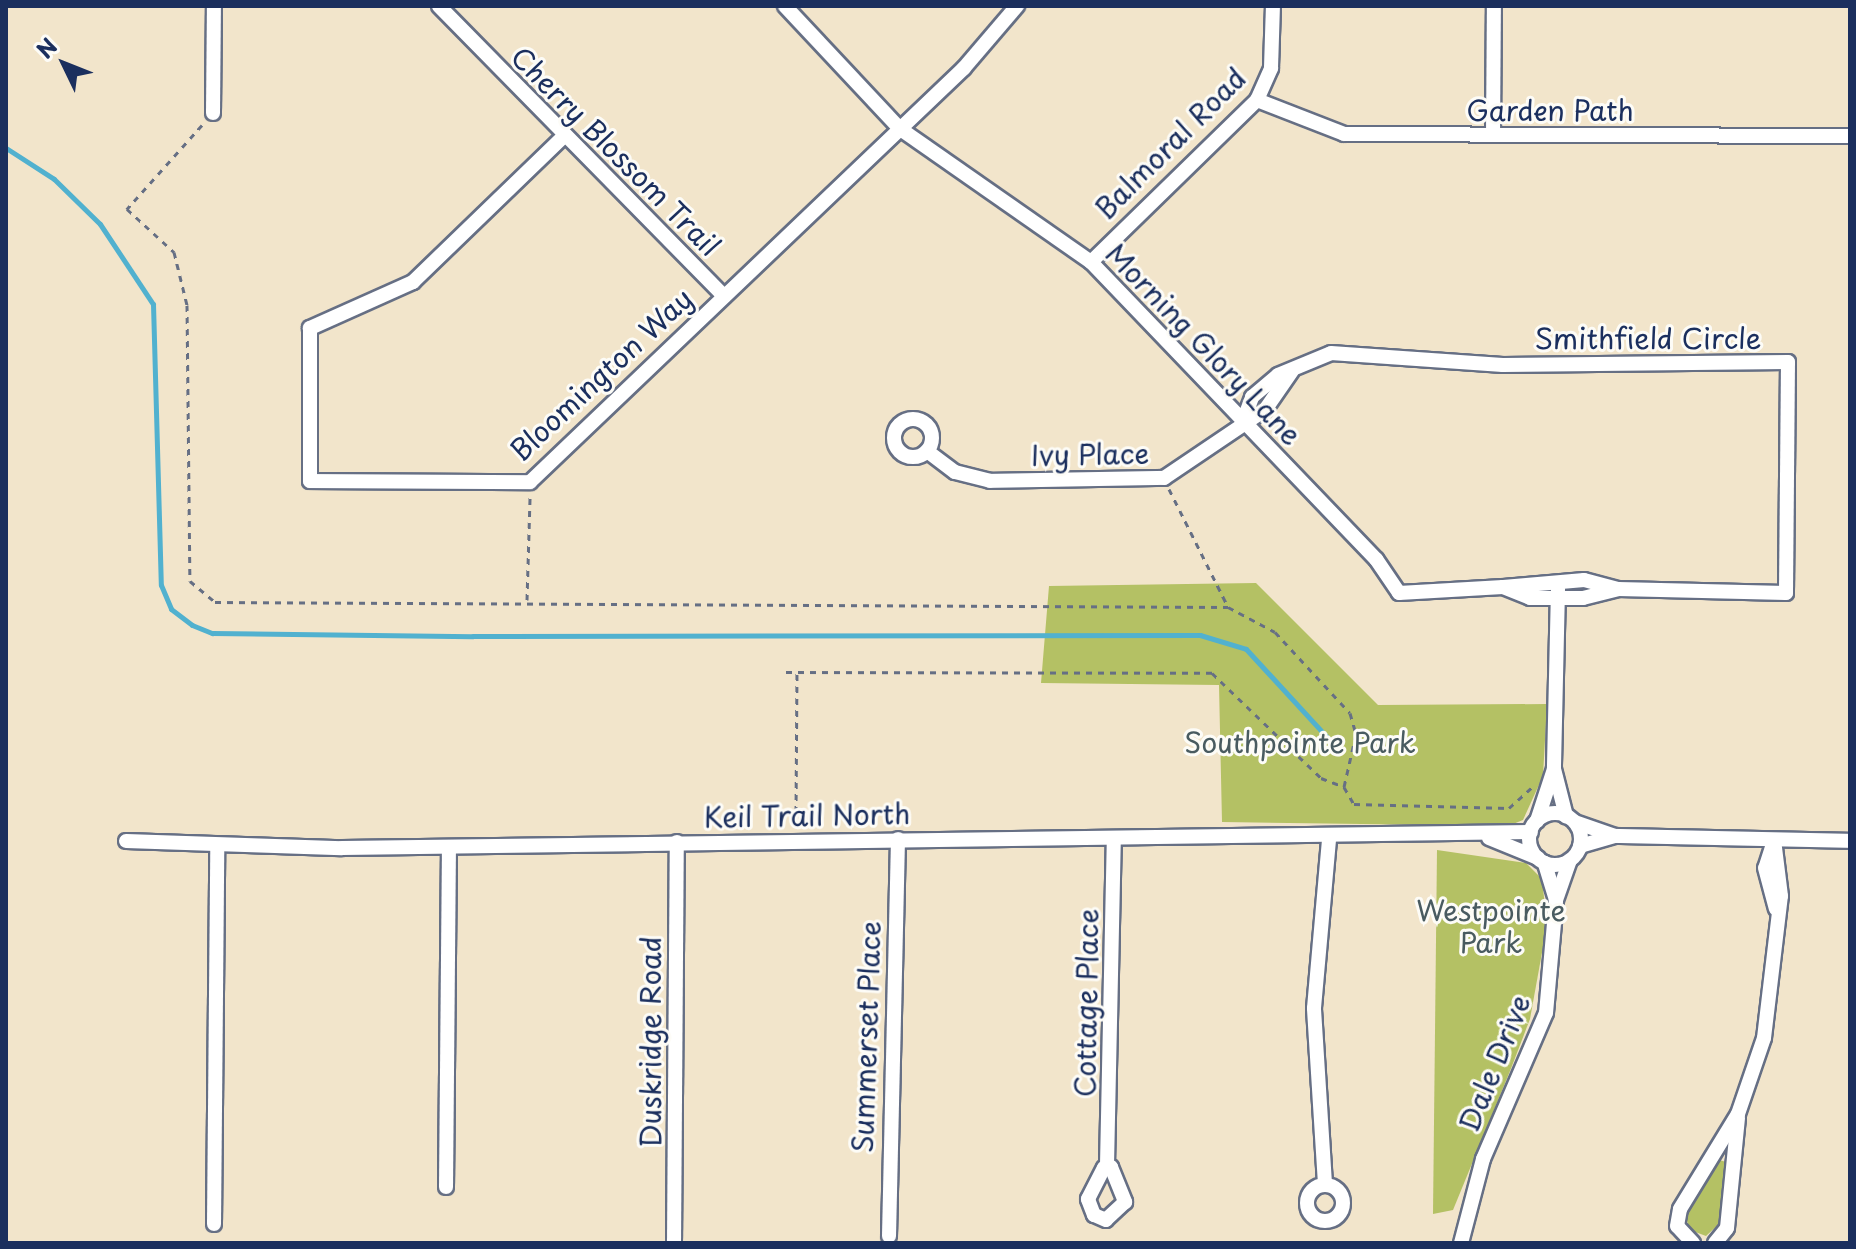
<!DOCTYPE html>
<style>
body{margin:0}
#map{position:relative;width:1856px;height:1249px;overflow:hidden;background:#f2e5cb;font-family:"Playpen Sans",sans-serif}
div>[style]{position:absolute}
.green>*{inset:0;background:#b4c164}
.stream>*{height:5px;margin:-2.5px;padding:0 2.5px;transform-origin:2.5px;border-radius:2.5px;background:#51b1cf}
.path>*{height:3px;margin-top:-1.5px;transform-origin:0;background:repeating-linear-gradient(90deg,#666f84 0 6px,transparent 0 12px)}
.roads{filter:drop-shadow(2px 0 #666f84) drop-shadow(-2px 0 #666f84) drop-shadow(0 2px #666f84) drop-shadow(0 -2px #666f84)}
.street>*{height:14px;margin:-7px;padding:0 7px;transform-origin:7px;border-radius:7px;background:#fff}
.street>.ring{margin:-7px;padding:0;box-sizing:content-box;background:none;border:14px solid #fff;border-radius:50%}
span{translate:-50% -50%;white-space:nowrap;text-align:center;line-height:1.15;-webkit-text-stroke:6px #fdfcf7;paint-order:stroke}
.street-label{font-size:28px;color:#1b2f5e}
.park-label{font-size:28px;color:#495b60}
.frame{position:absolute;inset:0;border:8px solid #1b2f5e;pointer-events:none}
.north{position:absolute;left:24px;top:24px;width:80px;height:80px;-webkit-text-stroke:6px #fdfcf7;paint-order:stroke;rotate:313deg;font-size:22px;font-weight:700;line-height:32px;text-align:center;color:#1b2f5e}
.north::after{content:'';display:block;margin:auto;width:28px;height:36px;background:#1b2f5e;clip-path:polygon(50% 0,100% 100%,50% 72%,0 100%)}
</style>
<div id="map">
<div class="green">
<div style="clip-path:polygon(1256px 583px,1378px 705px,1547px 704px,1543px 776px,1523px 820px,1508px 826px,1222px 822px,1219px 685px,1041px 683px,1049px 586px)"></div>
<div style="clip-path:polygon(1437px 850px,1526px 863px,1542px 879px,1547px 925px,1530px 1019px,1510px 1071px,1453px 1210px,1433px 1214px)"></div>
<div style="clip-path:polygon(1716px 1159px,1726px 1162px,1720px 1223px,1706px 1236px,1690px 1230px,1685px 1215px)"></div>
</div>
<div class="stream">
<div style="left:6px;top:148px;width:57px;rotate:32.9deg"></div>
<div style="left:54px;top:179px;width:64px;rotate:44.4deg"></div>
<div style="left:100px;top:224px;width:96px;rotate:56.5deg"></div>
<div style="left:153px;top:304px;width:281px;rotate:88.4deg"></div>
<div style="left:161px;top:585px;width:26px;rotate:67deg"></div>
<div style="left:171px;top:609px;width:26px;rotate:37deg"></div>
<div style="left:192px;top:625px;width:22px;rotate:22deg"></div>
<div style="left:212px;top:633px;width:261px;rotate:0.7deg"></div>
<div style="left:473px;top:636px;width:727px;rotate:-0.08deg"></div>
<div style="left:1200px;top:635px;width:48px;rotate:16.9deg"></div>
<div style="left:1246px;top:649px;width:120px;rotate:47.4deg"></div>
</div>
<div class="path">
<div style="left:202px;top:125px;width:113px;rotate:131.8deg"></div>
<div style="left:127px;top:209px;width:64px;rotate:42.5deg"></div>
<div style="left:174px;top:252px;width:55px;rotate:76.2deg"></div>
<div style="left:187px;top:305px;width:276px;rotate:89.4deg"></div>
<div style="left:190px;top:581px;width:33px;rotate:40deg"></div>
<div style="left:215px;top:602px;width:1013px;rotate:0.28deg"></div>
<div style="left:1228px;top:607px;width:53px;rotate:28deg"></div>
<div style="left:1275px;top:632px;width:110px;rotate:47.2deg"></div>
<div style="left:1350px;top:713px;width:22px;rotate:74deg"></div>
<div style="left:1356px;top:734px;width:54px;rotate:102.8deg"></div>
<div style="left:1344px;top:787px;width:20px;rotate:60deg"></div>
<div style="left:1354px;top:804px;width:155px;rotate:1.5deg"></div>
<div style="left:1509px;top:808px;width:30px;rotate:-42deg"></div>
<div style="left:1169px;top:489px;width:132px;rotate:63.4deg"></div>
<div style="left:527px;top:600px;width:104px;rotate:-88.3deg"></div>
<div style="left:786px;top:672px;width:426px;rotate:0.1deg"></div>
<div style="left:1212px;top:673px;width:151px;rotate:43.9deg"></div>
<div style="left:1321px;top:778px;width:25px;rotate:21deg"></div>
<div style="left:796px;top:812px;width:140px;rotate:-89.6deg"></div>
</div>
<div class="roads">
<div class="street">
<div style="left:439px;top:6px;width:407px;rotate:45.5deg"></div>
<div style="left:785px;top:6px;width:167px;rotate:46.9deg"></div>
<div style="left:899px;top:128px;width:234px;rotate:34.9deg"></div>
<div style="left:1091px;top:262px;width:412px;rotate:46.2deg"></div>
<div style="left:1376px;top:559px;width:41px;rotate:55.9deg"></div>
<div style="left:1399px;top:593px;width:104px;rotate:-3.3deg"></div>
<div style="left:1503px;top:587px;width:29px;rotate:22deg"></div>
<div style="left:1530px;top:598px;width:53px"></div>
<div style="left:1583px;top:598px;width:36px;rotate:-14deg"></div>
<div style="left:1257px;top:100px;width:93px;rotate:21.3deg"></div>
<div style="left:1344px;top:134px;width:506px;rotate:0.23deg"></div>
<div style="left:213px;top:113px;width:107px;rotate:-89.5deg"></div>
<div style="left:1493px;top:135px;width:129px;rotate:-89.6deg"></div>
<div style="left:563px;top:137px;width:209px;rotate:136deg"></div>
<div style="left:413px;top:282px;width:113px;rotate:155.9deg"></div>
<div style="left:310px;top:328px;width:153px;rotate:90deg"></div>
<div style="left:310px;top:481px;width:220px;rotate:0.3deg"></div>
<div style="left:530px;top:482px;width:600px;rotate:-43.65deg"></div>
<div style="left:964px;top:68px;width:82px;rotate:-49.5deg"></div>
<div style="left:1091px;top:262px;width:232px;rotate:-44.3deg"></div>
<div style="left:1257px;top:100px;width:35px;rotate:-66deg"></div>
<div style="left:1271px;top:68px;width:62px;rotate:-88.2deg"></div>
<div class="ring" style="left:894px;top:419px;width:24px;height:24px"></div>
<div style="left:1243px;top:421px;width:26px;rotate:-69deg"></div>
<div style="left:1252px;top:397px;width:34px;rotate:-40deg"></div>
<div style="left:1278px;top:375px;width:57px;rotate:-22.5deg"></div>
<div style="left:1331px;top:353px;width:172px;rotate:4deg"></div>
<div style="left:1503px;top:365px;width:285px;rotate:-0.6deg"></div>
<div style="left:1788px;top:362px;width:231px;rotate:90.5deg"></div>
<div style="left:1786px;top:593px;width:168px;rotate:-178.6deg"></div>
<div style="left:1618px;top:589px;width:35px;rotate:-165deg"></div>
<div style="left:1584px;top:580px;width:81px;rotate:175.1deg"></div>
<div style="left:927px;top:451px;width:35px;rotate:37deg"></div>
<div style="left:955px;top:472px;width:36px;rotate:14deg"></div>
<div style="left:990px;top:481px;width:174px;rotate:-1deg"></div>
<div style="left:1164px;top:478px;width:122px;rotate:-34deg"></div>
<div style="left:1265px;top:410px;width:47px;rotate:-55.3deg"></div>
<div style="left:1558px;top:589px;width:180px;rotate:91.3deg"></div>
<div style="left:1554px;top:769px;width:49px;rotate:75.7deg"></div>
<div class="ring" style="left:1529px;top:813px;width:38px;height:38px"></div>
<div style="left:1537px;top:821px;width:55px;rotate:-71.9deg"></div>
<div style="left:1575px;top:822px;width:42px;rotate:19.3deg"></div>
<div style="left:1489px;top:838px;width:53px;rotate:22.2deg"></div>
<div style="left:126px;top:841px;width:216px;rotate:1.9deg"></div>
<div style="left:342px;top:848px;width:1189px;rotate:-0.77deg"></div>
<div style="left:1774px;top:841px;width:28px;rotate:108deg"></div>
<div style="left:1765px;top:868px;width:42px;rotate:75deg"></div>
<div style="left:1580px;top:846px;width:36px;rotate:-16deg"></div>
<div style="left:1615px;top:836px;width:235px;rotate:1.2deg"></div>
<div style="left:1556px;top:900px;width:42px;rotate:-70.7deg"></div>
<div style="left:1107px;top:1165px;width:325px;rotate:-88.8deg"></div>
<div style="left:1111px;top:1167px;width:38px;rotate:68deg"></div>
<div style="left:1125px;top:1202px;width:26px;rotate:137deg"></div>
<div style="left:1106px;top:1220px;width:13px;rotate:-157deg"></div>
<div style="left:1094px;top:1215px;width:17px;rotate:-111deg"></div>
<div style="left:1088px;top:1199px;width:35px;rotate:-63deg"></div>
<div style="left:1104px;top:1168px;width:7px;rotate:-8deg"></div>
<div style="left:1325px;top:1184px;width:176px;rotate:-93.6deg"></div>
<div style="left:1314px;top:1008px;width:169px;rotate:-84.9deg"></div>
<div class="ring" style="left:1307px;top:1185px;width:22px;height:22px"></div>
<div style="left:446px;top:1187px;width:340px;rotate:-89.5deg"></div>
<div style="left:214px;top:1224px;width:379px;rotate:-89.5deg"></div>
<div style="left:889px;top:1236px;width:397px;rotate:-88.7deg"></div>
<div style="left:674px;top:1243px;width:401px;rotate:-89.6deg"></div>
<div style="left:1461px;top:1243px;width:87px;rotate:-75.3deg"></div>
<div style="left:1483px;top:1159px;width:159px;rotate:-66.7deg"></div>
<div style="left:1546px;top:1013px;width:113px;rotate:-84.9deg"></div>
<div style="left:1556px;top:900px;width:39px;rotate:-107deg"></div>
<div style="left:1693px;top:1243px;width:23px;rotate:-133deg"></div>
<div style="left:1677px;top:1226px;width:17px;rotate:-80deg"></div>
<div style="left:1680px;top:1209px;width:111px;rotate:-58.6deg"></div>
<div style="left:1738px;top:1114px;width:80px;rotate:-71.1deg"></div>
<div style="left:1764px;top:1038px;width:143px;rotate:-83.2deg"></div>
<div style="left:1781px;top:896px;width:56px;rotate:-97.1deg"></div>
<div style="left:1715px;top:1243px;width:19px;rotate:-51deg"></div>
<div style="left:1727px;top:1228px;width:111px;rotate:-84.3deg"></div>
</div>
</div>
<div class="street-label">
<span style="left:1550px;top:110px">Garden Path</span>
<span style="left:1170px;top:143px;rotate:-45deg">Balmoral Road</span>
<span style="left:616px;top:151px;rotate:45deg">Cherry Blossom Trail</span>
<span style="left:1648px;top:338px">Smithfield Circle</span>
<span style="left:1204px;top:344px;rotate:46deg">Morning Glory Lane</span>
<span style="left:601px;top:374px;rotate:-43deg">Bloomington Way</span>
<span style="left:1090px;top:454px;rotate:-1deg">Ivy Place</span>
<span style="left:807px;top:815px;rotate:-1deg">Keil Trail North</span>
<span style="left:1086px;top:1003px;rotate:-89deg">Cottage Place</span>
<span style="left:866px;top:1037px;rotate:-88deg">Summerset Place</span>
<span style="left:650px;top:1042px;rotate:-90deg">Duskridge Road</span>
<span style="left:1494px;top:1063px;rotate:-68deg">Dale Drive</span>
</div>
<div class="park-label">
<span style="left:1300px;top:742px">Southpointe Park</span>
<span style="left:1491px;top:926px">Westpointe<br>Park</span>
</div>
<div class="frame"></div>
<div class="north">N</div>
</div>
